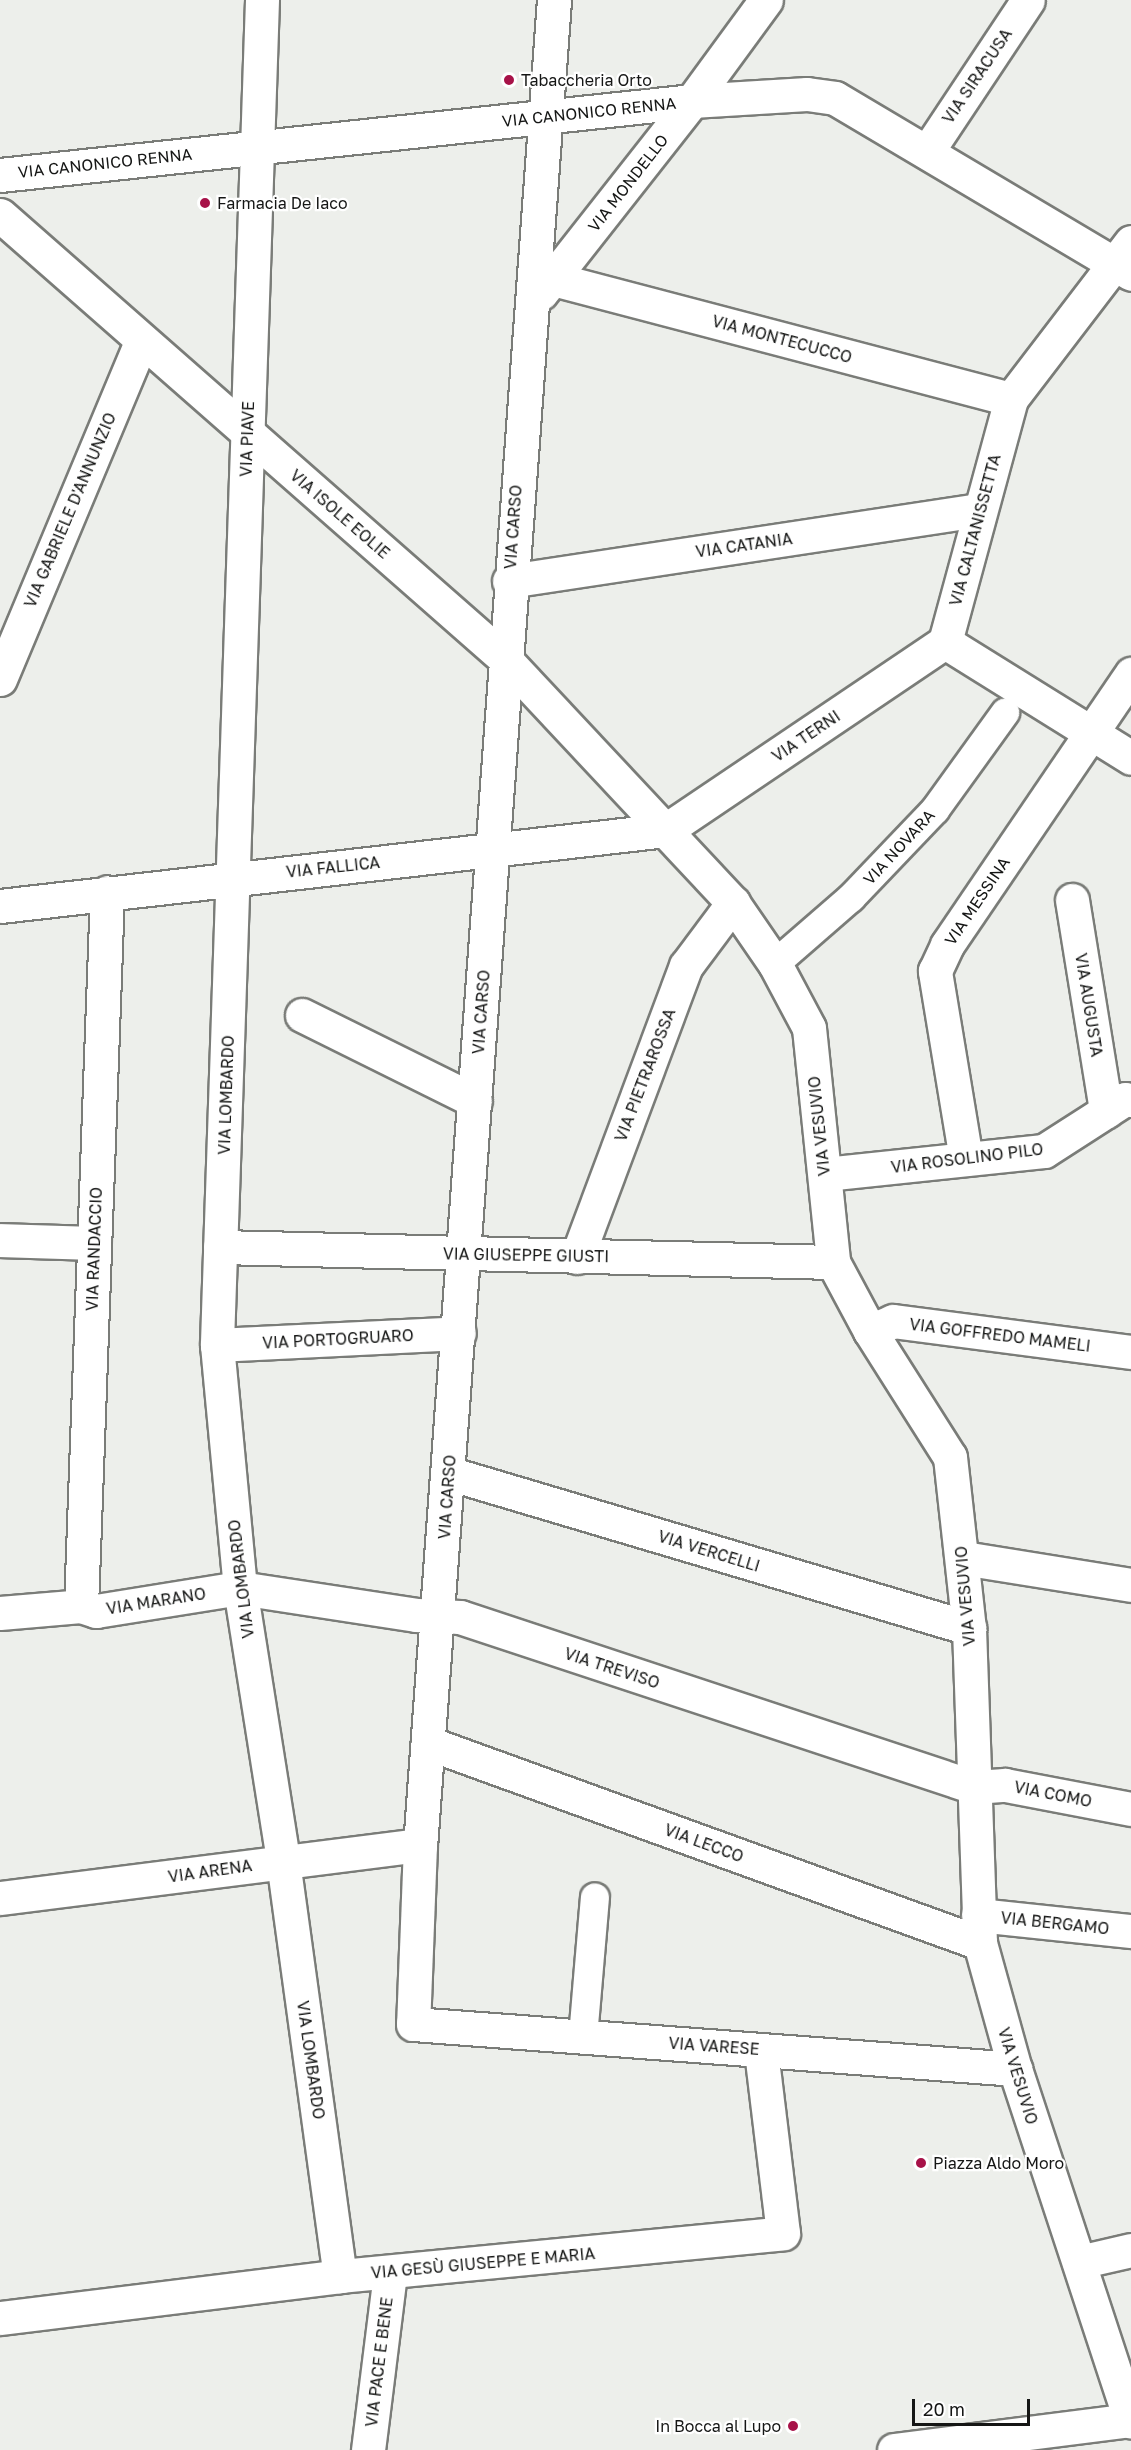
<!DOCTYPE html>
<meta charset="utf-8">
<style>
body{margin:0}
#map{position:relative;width:1131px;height:2450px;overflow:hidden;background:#edefeb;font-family:"Golos Text",sans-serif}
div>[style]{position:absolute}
.roads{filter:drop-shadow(2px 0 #7a7c78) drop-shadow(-2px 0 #7a7c78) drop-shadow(0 2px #7a7c78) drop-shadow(0 -2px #7a7c78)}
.pedestrian>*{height:28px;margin:-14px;padding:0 14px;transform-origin:14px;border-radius:14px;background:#fff}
.minor>*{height:33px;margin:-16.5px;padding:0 16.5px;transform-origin:16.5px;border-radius:16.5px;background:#fff}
.dots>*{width:16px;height:16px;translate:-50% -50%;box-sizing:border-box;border:3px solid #fff;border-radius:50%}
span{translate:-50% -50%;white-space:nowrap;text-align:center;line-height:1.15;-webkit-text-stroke:4.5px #fff;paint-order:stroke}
.street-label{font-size:16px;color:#151615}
.poi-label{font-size:16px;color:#151615}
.left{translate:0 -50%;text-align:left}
.right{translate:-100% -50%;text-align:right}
.scale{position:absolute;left:912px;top:2399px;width:118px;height:27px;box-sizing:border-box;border:3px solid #151615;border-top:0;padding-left:8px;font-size:18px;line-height:21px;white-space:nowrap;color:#151615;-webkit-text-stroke:4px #fff;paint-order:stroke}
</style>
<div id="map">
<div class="roads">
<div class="pedestrian">
<div style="left:775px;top:964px;width:101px;rotate:-41deg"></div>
<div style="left:851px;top:898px;width:122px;rotate:-46.3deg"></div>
<div style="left:935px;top:810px;width:120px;rotate:-54.2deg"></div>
<div style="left:583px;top:2037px;width:140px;rotate:-85.1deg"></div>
</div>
<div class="minor">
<div style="left:262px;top:0;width:1346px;rotate:91.92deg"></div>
<div style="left:217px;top:1345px;width:244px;rotate:84.6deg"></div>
<div style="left:240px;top:1588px;width:276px;rotate:81deg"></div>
<div style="left:283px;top:1861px;width:419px;rotate:82.2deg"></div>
<div style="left:554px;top:0;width:1850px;rotate:94.15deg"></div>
<div style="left:420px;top:1845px;width:179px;rotate:92.2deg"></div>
<div style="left:413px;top:2024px;width:604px;rotate:4.27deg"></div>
<div style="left:927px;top:152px;width:182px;rotate:-56.4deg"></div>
<div style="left:0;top:175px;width:696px;rotate:-6.1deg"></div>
<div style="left:692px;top:101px;width:115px;rotate:-3.5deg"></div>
<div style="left:807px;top:94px;width:28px;rotate:8deg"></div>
<div style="left:835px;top:98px;width:344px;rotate:30.7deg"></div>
<div style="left:0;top:215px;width:671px;rotate:41.31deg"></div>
<div style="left:504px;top:658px;width:335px;rotate:46.9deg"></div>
<div style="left:733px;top:903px;width:74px;rotate:55.5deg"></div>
<div style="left:775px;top:964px;width:72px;rotate:62deg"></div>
<div style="left:809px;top:1028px;width:235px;rotate:84.1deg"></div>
<div style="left:833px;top:1262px;width:78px;rotate:61.8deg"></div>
<div style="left:870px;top:1331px;width:149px;rotate:57.6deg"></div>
<div style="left:950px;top:1457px;width:172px;rotate:83.7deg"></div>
<div style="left:969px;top:1628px;width:315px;rotate:88deg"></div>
<div style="left:980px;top:1943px;width:131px;rotate:74.5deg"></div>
<div style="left:1015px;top:2069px;width:371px;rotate:71.8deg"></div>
<div style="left:1131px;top:242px;width:198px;rotate:127.4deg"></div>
<div style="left:1011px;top:399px;width:252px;rotate:105.2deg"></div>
<div style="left:945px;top:642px;width:219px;rotate:31.9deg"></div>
<div style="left:553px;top:279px;width:473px;rotate:14.7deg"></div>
<div style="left:541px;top:293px;width:244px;rotate:-51.8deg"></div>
<div style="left:692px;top:101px;width:125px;rotate:-53.8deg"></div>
<div style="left:509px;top:581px;width:475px;rotate:-8.6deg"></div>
<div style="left:0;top:679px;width:365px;rotate:-67.3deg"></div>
<div style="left:1072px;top:900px;width:214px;rotate:80.8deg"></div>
<div style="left:0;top:906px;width:670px;rotate:-6.51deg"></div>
<div style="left:666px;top:830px;width:336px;rotate:-34deg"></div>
<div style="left:302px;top:1015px;width:193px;rotate:26.4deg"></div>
<div style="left:966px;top:1159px;width:191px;rotate:-99.4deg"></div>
<div style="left:935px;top:971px;width:29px;rotate:-65deg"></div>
<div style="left:947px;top:945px;width:328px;rotate:-55.8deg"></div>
<div style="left:825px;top:1174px;width:220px;rotate:-6deg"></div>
<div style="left:1044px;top:1151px;width:96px;rotate:-32.7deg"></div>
<div style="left:1125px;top:1099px;width:6px;rotate:9deg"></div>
<div style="left:0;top:1240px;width:94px;rotate:1.8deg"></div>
<div style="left:220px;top:1247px;width:613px;rotate:1.4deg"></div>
<div style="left:577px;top:1257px;width:311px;rotate:-69.5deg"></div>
<div style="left:686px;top:966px;width:79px;rotate:-53.3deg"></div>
<div style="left:870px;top:1331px;width:25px;rotate:-23deg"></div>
<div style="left:893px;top:1321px;width:240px;rotate:7.4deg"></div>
<div style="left:217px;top:1345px;width:242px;rotate:-2.8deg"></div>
<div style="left:448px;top:1473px;width:544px;rotate:16.57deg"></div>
<div style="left:963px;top:1558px;width:170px;rotate:9.1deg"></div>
<div style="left:81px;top:1606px;width:714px;rotate:-87.91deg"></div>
<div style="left:0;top:1613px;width:81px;rotate:-4.9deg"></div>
<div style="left:81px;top:1606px;width:16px;rotate:18deg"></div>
<div style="left:96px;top:1611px;width:146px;rotate:-9.1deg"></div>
<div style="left:240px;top:1588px;width:178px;rotate:8.7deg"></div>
<div style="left:416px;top:1615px;width:44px;rotate:2.6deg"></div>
<div style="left:460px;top:1617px;width:541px;rotate:18.3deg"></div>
<div style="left:974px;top:1787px;width:31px;rotate:-4deg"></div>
<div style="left:1005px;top:1785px;width:128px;rotate:10.8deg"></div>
<div style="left:428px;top:1743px;width:587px;rotate:19.92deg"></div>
<div style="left:0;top:1898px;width:423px;rotate:-7.2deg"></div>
<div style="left:978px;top:1915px;width:154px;rotate:6deg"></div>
<div style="left:1079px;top:2262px;width:53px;rotate:-13deg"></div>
<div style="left:0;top:2318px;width:343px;rotate:-7deg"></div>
<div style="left:340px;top:2276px;width:445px;rotate:-5.5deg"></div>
<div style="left:783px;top:2233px;width:184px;rotate:-96.9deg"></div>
<div style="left:368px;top:2450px;width:178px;rotate:-82.9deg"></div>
<div style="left:894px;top:2450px;width:239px;rotate:-7.2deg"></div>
</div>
</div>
<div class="dots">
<div style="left:509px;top:80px;background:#a71248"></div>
<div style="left:205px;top:203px;background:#a71248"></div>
<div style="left:921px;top:2163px;background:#a71248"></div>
<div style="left:793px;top:2426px;background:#a71248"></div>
</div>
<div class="street-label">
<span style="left:977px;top:76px;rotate:-56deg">VIA SIRACUSA</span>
<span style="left:589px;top:112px;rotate:-6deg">VIA CANONICO RENNA</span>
<span style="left:105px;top:163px;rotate:-6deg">VIA CANONICO RENNA</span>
<span style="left:628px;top:183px;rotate:-52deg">VIA MONDELLO</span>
<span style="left:782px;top:339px;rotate:15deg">VIA MONTECUCCO</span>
<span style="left:247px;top:439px;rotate:-88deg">VIA PIAVE</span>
<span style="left:70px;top:510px;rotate:-67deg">VIA GABRIELE D'ANNUNZIO</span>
<span style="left:340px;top:514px;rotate:41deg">VIA ISOLE EOLIE</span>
<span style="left:513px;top:527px;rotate:-86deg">VIA CARSO</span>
<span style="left:975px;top:530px;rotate:-75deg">VIA CALTANISSETTA</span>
<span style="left:744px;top:545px;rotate:-8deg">VIA CATANIA</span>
<span style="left:806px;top:736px;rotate:-34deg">VIA TERNI</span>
<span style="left:899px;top:847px;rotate:-47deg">VIA NOVARA</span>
<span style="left:333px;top:867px;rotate:-6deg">VIA FALLICA</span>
<span style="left:977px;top:901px;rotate:-56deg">VIA MESSINA</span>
<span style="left:1089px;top:1005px;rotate:81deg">VIA AUGUSTA</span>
<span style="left:481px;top:1012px;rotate:-86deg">VIA CARSO</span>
<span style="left:645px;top:1075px;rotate:-69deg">VIA PIETRAROSSA</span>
<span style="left:226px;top:1095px;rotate:-88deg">VIA LOMBARDO</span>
<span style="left:819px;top:1126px;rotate:-96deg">VIA VESUVIO</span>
<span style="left:967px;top:1158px;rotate:-7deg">VIA ROSOLINO PILO</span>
<span style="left:94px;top:1249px;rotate:-88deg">VIA RANDACCIO</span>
<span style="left:526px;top:1255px;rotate:1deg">VIA GIUSEPPE GIUSTI</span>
<span style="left:1000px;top:1335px;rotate:7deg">VIA GOFFREDO MAMELI</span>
<span style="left:338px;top:1339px;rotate:-3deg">VIA PORTOGRUARO</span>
<span style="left:447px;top:1497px;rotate:-86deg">VIA CARSO</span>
<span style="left:709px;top:1551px;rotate:17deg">VIA VERCELLI</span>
<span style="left:241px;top:1579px;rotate:-97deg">VIA LOMBARDO</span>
<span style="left:965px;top:1596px;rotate:-95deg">VIA VESUVIO</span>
<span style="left:156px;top:1601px;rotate:-9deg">VIA MARANO</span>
<span style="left:612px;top:1668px;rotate:18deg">VIA TREVISO</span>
<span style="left:1053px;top:1794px;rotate:11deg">VIA COMO</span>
<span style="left:704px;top:1843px;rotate:20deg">VIA LECCO</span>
<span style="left:210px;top:1871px;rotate:-8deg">VIA ARENA</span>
<span style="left:1055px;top:1923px;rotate:6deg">VIA BERGAMO</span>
<span style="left:714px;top:2046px;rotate:4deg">VIA VARESE</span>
<span style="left:311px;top:2060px;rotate:82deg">VIA LOMBARDO</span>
<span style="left:1018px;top:2076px;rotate:73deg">VIA VESUVIO</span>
<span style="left:483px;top:2263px;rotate:-5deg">VIA GESÙ GIUSEPPE E MARIA</span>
<span style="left:379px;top:2362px;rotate:-83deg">VIA PACE E BENE</span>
</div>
<div class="poi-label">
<span class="left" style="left:521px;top:80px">Tabaccheria Orto</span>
<span class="left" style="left:217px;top:203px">Farmacia De Iaco</span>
<span class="left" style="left:933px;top:2163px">Piazza Aldo Moro</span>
<span class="right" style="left:781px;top:2426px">In Bocca al Lupo</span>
</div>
<div class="scale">20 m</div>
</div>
